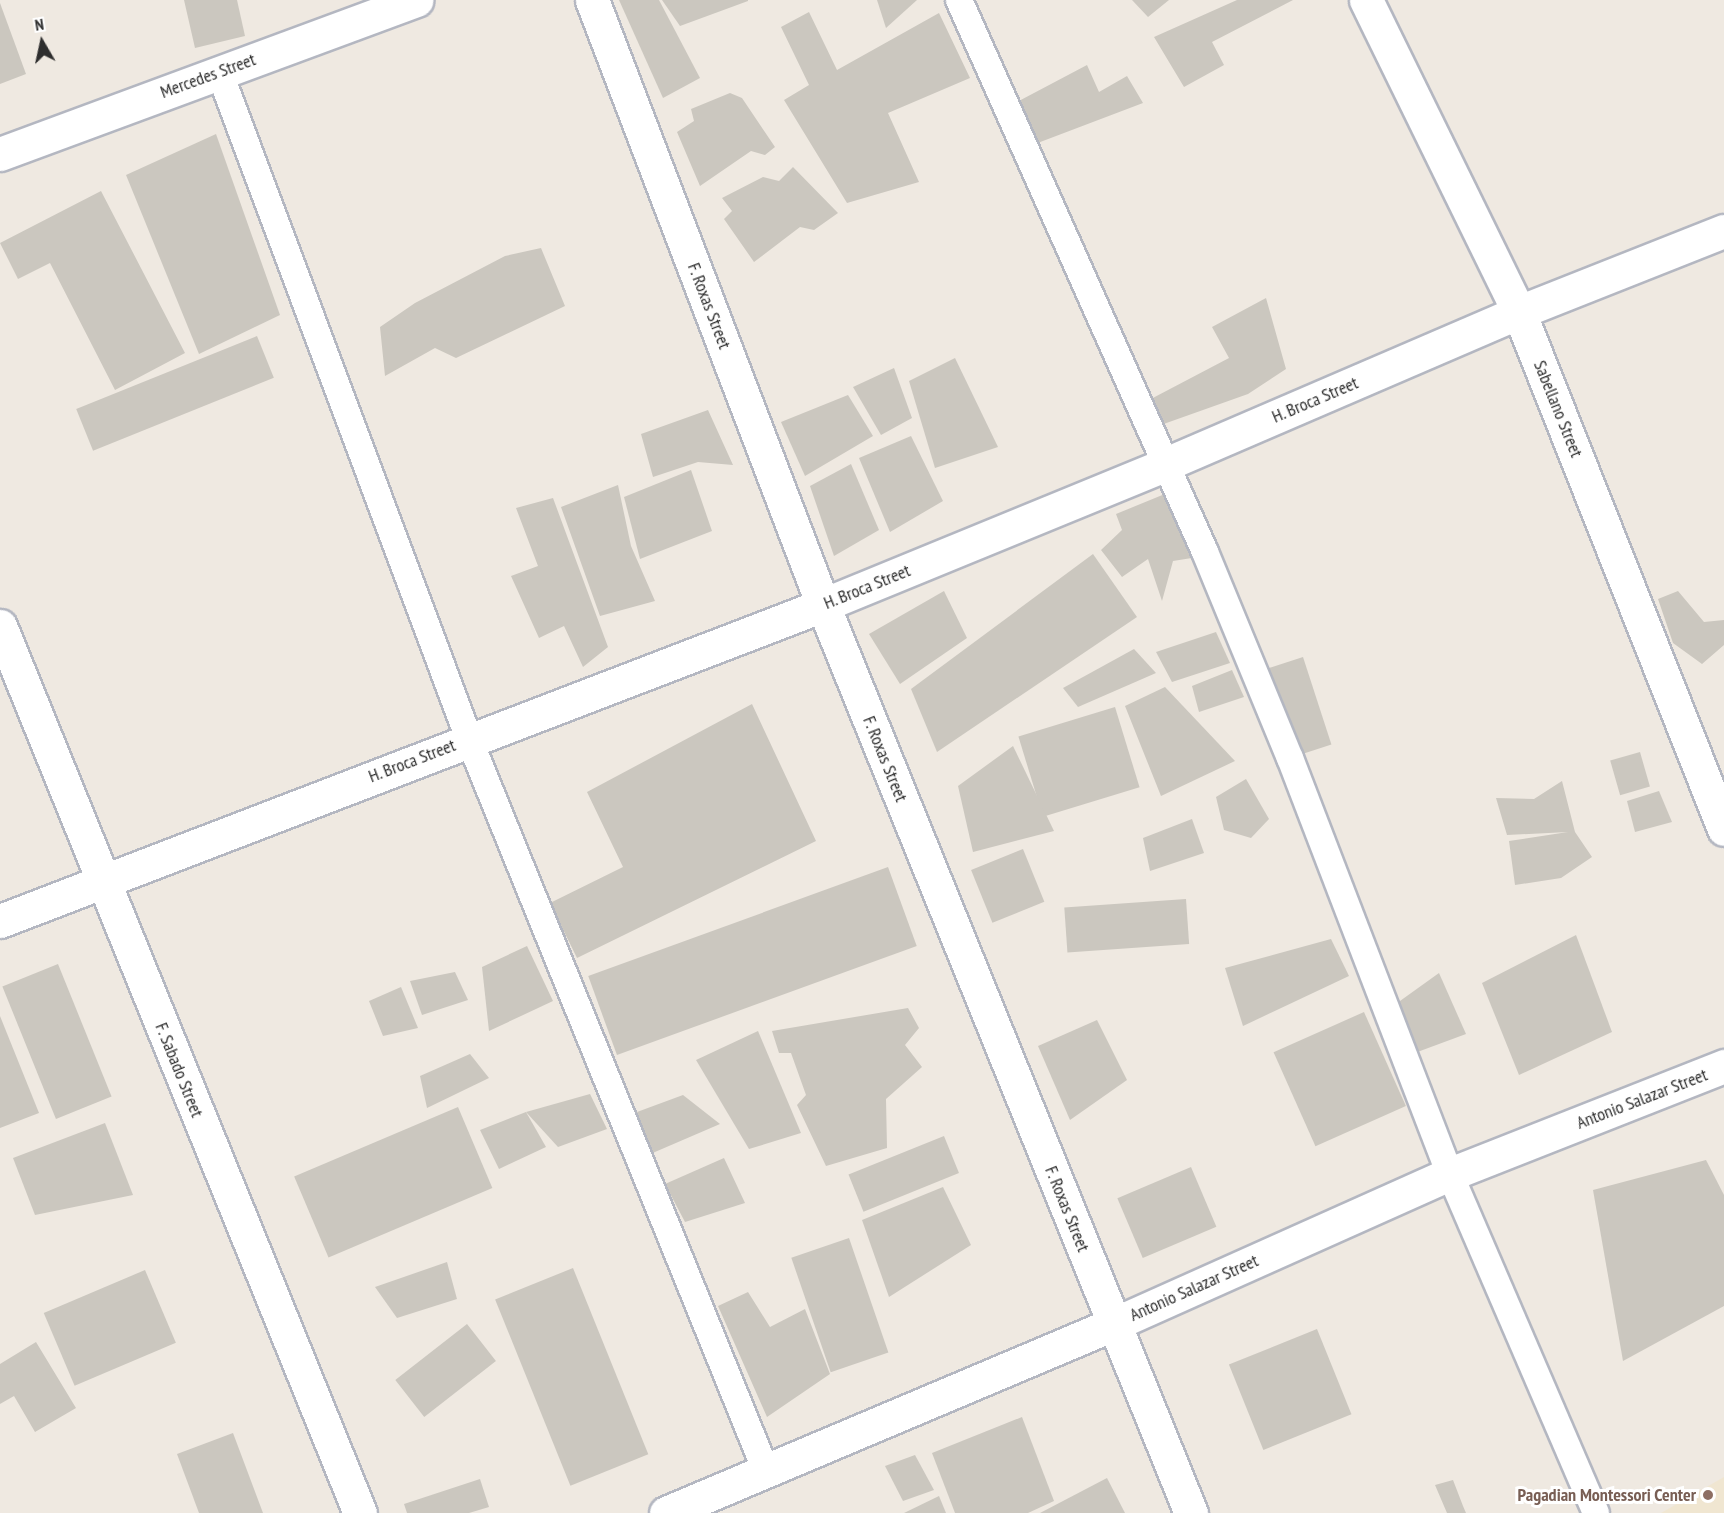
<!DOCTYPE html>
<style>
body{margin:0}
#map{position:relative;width:1724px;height:1513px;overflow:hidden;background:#efe9e1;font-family:"PT Sans Narrow",sans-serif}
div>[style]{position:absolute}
.education>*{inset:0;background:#f0e6d1}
.building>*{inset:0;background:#cbc7bf;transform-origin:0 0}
.roads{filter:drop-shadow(2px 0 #b4b7c1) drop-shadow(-2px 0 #b4b7c1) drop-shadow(0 2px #b4b7c1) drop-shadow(0 -2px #b4b7c1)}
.lane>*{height:26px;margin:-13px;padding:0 13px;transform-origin:13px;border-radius:13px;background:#fff}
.street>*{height:33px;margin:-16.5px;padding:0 16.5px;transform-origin:16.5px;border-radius:16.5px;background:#fff}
.dots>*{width:16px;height:16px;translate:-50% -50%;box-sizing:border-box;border:3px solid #fff;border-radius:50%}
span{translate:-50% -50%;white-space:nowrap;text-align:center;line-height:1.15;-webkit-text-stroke:6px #fff;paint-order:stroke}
.street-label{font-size:18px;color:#2e2e2e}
.education-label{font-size:18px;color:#785e54;font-weight:700}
.right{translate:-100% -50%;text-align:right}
.north{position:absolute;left:12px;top:12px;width:60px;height:60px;-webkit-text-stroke:4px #fff;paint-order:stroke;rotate:351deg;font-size:16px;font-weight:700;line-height:24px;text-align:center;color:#2e2e2e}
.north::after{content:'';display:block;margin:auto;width:21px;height:27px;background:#2e2e2e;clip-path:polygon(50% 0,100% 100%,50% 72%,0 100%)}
</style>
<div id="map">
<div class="education">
<div style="clip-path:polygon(1724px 1477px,1724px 1513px,1661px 1513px)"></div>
</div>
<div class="building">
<div style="clip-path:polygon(184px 0,237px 0,245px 36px,195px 48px)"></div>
<div style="clip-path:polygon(619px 0,659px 0,700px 78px,663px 98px)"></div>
<div style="clip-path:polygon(662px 0,748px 0,748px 1px,680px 26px)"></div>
<div style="clip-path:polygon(877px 0,917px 0,886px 28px)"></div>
<div style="clip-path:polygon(1132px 0,1169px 0,1148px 17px)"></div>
<div style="clip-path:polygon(1237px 0,1293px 0,1212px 42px,1224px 65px,1184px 87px,1154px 37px)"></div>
<div style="clip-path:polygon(0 3px,26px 74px,0 84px)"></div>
<div style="clip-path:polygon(809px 12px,837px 70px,939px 13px,970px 78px,888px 113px,919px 182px,847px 203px,784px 100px,809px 85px,781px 27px)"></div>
<div style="clip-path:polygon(1087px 65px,1099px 92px,1127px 76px,1143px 103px,1035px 144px,1013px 104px)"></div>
<div style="clip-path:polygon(730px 93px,742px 98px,775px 147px,765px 155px,751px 151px,700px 186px,677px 132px,694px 121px,691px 109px)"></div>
<div style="clip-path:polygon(216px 134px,280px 315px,199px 354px,126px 175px)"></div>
<div style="clip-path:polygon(793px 167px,838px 213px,814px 230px,800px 227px,754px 262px,724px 219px,732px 211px,722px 198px,763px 177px,779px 181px)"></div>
<div style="clip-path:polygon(101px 191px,185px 353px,115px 390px,50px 263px,18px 279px,0 243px)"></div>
<div style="clip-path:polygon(541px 248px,565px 306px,456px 358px,435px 348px,385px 376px,380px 327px,415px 303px,505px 256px)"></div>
<div style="clip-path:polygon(1266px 298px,1286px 369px,1248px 394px,1158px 426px,1149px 400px,1229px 358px,1212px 327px)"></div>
<div style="left:257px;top:336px;width:45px;height:195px;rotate:68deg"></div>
<div style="clip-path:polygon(955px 358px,998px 447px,935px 468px,909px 381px)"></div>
<div style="clip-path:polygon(894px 368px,912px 418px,881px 435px,853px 387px)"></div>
<div style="clip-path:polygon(848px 395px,873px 436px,805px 476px,781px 422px)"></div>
<div style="clip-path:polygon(708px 410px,733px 465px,698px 462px,653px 477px,641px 434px)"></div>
<div style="clip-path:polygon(911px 436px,943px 501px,890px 532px,859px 458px)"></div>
<div style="clip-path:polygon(851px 464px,879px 530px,834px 556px,810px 486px)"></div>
<div style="clip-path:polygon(691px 470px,712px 531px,640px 559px,624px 497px)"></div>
<div style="clip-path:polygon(618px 485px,631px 546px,655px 601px,600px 616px,561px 507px)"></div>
<div style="clip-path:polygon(1177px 489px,1198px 557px,1173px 561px,1162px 601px,1148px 559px,1122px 577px,1101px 550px,1122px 530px,1116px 514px)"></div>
<div style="clip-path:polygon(553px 498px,608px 647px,583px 667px,564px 626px,539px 638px,511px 576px,538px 566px,516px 508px)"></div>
<div style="clip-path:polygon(1093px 554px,1137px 617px,937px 752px,911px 689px)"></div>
<div style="clip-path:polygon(944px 591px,967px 638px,900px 684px,869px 634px)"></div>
<div style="clip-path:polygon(1678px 591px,1704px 622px,1724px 620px,1724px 645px,1702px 664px,1673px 643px,1658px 599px)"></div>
<div style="clip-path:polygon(1216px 632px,1230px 663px,1172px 682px,1156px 652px)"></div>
<div style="clip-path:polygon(1134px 649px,1156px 673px,1078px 707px,1063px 688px)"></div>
<div style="left:1303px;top:657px;width:92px;height:46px;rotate:72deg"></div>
<div style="clip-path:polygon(1232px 670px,1244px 697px,1199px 712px,1192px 686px)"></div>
<div style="clip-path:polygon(1165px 687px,1235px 761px,1161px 796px,1125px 706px)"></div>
<div style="clip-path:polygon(752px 704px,816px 841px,577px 958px,550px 903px,623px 867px,587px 792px)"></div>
<div style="left:1115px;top:707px;width:84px;height:101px;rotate:73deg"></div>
<div style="clip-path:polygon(1013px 746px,1054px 831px,973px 852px,958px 786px)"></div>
<div style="left:1640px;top:752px;width:36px;height:31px;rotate:74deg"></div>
<div style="clip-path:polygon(1246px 779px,1269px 819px,1251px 838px,1224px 830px,1216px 797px)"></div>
<div style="clip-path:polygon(1562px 781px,1575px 832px,1592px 857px,1561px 878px,1515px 885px,1509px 841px,1568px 832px,1507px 835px,1496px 798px,1534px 799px)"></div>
<div style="clip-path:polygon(1659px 791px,1672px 822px,1635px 832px,1627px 801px)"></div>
<div style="clip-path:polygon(1192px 819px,1204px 853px,1150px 871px,1143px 838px)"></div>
<div style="left:1023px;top:849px;width:57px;height:56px;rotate:68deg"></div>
<div style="left:888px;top:867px;width:84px;height:319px;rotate:70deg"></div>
<div style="left:1186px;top:899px;width:45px;height:122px;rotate:86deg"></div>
<div style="clip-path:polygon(1576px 935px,1612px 1032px,1519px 1075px,1482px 983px)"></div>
<div style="clip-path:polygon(1331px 939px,1349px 976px,1243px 1026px,1225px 968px)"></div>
<div style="clip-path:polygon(527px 946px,553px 1001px,489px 1031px,482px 967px)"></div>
<div style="left:58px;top:964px;width:143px;height:60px;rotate:68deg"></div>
<div style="clip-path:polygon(455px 972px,468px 1000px,422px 1015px,410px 981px)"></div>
<div style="clip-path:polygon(1439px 973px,1466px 1034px,1412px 1054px,1393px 1006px)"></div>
<div style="clip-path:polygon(401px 987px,418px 1028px,383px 1036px,369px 1001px)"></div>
<div style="clip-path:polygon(908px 1008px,919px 1028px,905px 1045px,922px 1067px,886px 1099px,887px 1148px,826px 1166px,797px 1105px,806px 1095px,791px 1053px,779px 1053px,772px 1031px)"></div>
<div style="left:1364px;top:1012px;width:103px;height:99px;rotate:66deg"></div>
<div style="clip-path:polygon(0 1016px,39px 1113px,0 1128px)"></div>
<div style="clip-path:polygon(1097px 1020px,1127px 1080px,1070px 1120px,1038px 1046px)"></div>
<div style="clip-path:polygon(758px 1031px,801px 1133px,749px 1149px,696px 1060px)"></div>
<div style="clip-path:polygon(470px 1054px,489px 1078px,427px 1108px,420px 1076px)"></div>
<div style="clip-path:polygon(590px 1094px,607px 1129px,558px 1147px,526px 1112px)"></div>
<div style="clip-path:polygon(683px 1095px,720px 1124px,648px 1155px,637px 1112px)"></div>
<div style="left:458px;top:1107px;width:88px;height:178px;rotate:67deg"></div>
<div style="clip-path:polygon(526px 1112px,546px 1147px,499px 1169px,480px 1130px)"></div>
<div style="clip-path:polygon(105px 1123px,133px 1195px,35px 1215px,13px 1158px)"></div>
<div style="left:944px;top:1136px;width:40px;height:103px;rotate:68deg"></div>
<div style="clip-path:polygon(724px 1158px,745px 1203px,685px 1222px,665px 1184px)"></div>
<div style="clip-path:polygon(1706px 1160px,1724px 1195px,1724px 1306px,1623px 1361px,1593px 1190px)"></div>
<div style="left:1191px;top:1167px;width:65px;height:80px;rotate:67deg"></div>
<div style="clip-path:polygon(943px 1187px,971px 1245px,889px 1297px,862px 1220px)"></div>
<div style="left:849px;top:1238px;width:121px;height:61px;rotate:71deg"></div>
<div style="clip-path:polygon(447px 1262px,457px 1299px,397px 1318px,375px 1287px)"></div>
<div style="left:573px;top:1268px;width:201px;height:84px;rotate:68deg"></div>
<div style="left:145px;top:1270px;width:79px;height:110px;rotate:67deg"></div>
<div style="clip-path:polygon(748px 1292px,770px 1327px,805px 1309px,830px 1374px,767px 1417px,718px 1306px)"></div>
<div style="left:467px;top:1324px;width:47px;height:91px;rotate:52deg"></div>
<div style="left:1317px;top:1329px;width:92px;height:95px;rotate:68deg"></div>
<div style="clip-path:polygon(36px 1342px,76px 1408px,35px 1432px,14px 1396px,0 1404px,0 1364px)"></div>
<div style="clip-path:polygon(1022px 1417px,1054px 1501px,1028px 1513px,955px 1513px,932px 1453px)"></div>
<div style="clip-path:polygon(233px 1433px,263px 1513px,199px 1513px,177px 1454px)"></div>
<div style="clip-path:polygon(915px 1455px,934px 1490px,903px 1501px,885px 1466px)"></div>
<div style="clip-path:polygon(1107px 1478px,1125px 1513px,1040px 1513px)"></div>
<div style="clip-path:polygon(480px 1479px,489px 1507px,469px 1513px,407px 1513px,404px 1504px)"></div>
<div style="clip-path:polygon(1453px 1480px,1463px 1506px,1466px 1513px,1447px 1513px,1435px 1485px)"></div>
<div style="clip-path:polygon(939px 1496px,946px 1513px,904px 1513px)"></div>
</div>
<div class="roads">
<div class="lane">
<div style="left:959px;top:0;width:604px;rotate:65.98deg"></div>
<div style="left:1205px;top:552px;width:223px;rotate:67.6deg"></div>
<div style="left:1290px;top:758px;width:446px;rotate:69deg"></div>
<div style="left:1450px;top:1174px;width:369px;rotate:66.7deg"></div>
<div style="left:219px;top:71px;width:713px;rotate:69.48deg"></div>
<div style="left:469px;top:739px;width:790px;rotate:67.92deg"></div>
</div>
<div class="street">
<div style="left:592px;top:0;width:648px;rotate:69.1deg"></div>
<div style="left:823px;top:605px;width:980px;rotate:67.94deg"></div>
<div style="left:1366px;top:0;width:347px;rotate:63.9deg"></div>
<div style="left:1519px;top:312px;width:556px;rotate:68.37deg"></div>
<div style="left:0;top:154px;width:444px;rotate:-20.3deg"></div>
<div style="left:0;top:626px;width:957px;rotate:67.91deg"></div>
<div style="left:0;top:921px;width:882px;rotate:-21deg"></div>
<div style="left:823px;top:605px;width:371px;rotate:-22.3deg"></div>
<div style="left:1166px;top:464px;width:384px;rotate:-23.3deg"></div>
<div style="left:1519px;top:312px;width:220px;rotate:-21.6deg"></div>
<div style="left:666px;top:1513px;width:486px;rotate:-22.9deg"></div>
<div style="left:1114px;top:1324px;width:368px;rotate:-24.1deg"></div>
<div style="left:1450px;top:1174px;width:295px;rotate:-21.5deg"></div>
</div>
</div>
<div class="dots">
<div style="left:1708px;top:1495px;background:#8d6e63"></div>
</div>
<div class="street-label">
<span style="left:208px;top:76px;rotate:-20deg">Mercedes Street</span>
<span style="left:709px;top:306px;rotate:69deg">F. Roxas Street</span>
<span style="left:1315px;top:400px;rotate:-23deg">H. Broca Street</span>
<span style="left:1558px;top:409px;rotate:68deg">Sabellano Street</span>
<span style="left:867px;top:587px;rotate:-22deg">H. Broca Street</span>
<span style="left:885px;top:759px;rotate:68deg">F. Roxas Street</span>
<span style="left:412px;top:761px;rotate:-21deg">H. Broca Street</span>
<span style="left:179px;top:1070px;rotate:68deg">F. Sabado Street</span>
<span style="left:1642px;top:1099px;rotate:-21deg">Antonio Salazar Street</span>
<span style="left:1067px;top:1209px;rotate:68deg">F. Roxas Street</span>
<span style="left:1194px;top:1288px;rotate:-24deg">Antonio Salazar Street</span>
</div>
<div class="education-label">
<span class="right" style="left:1696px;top:1495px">Pagadian Montessori Center</span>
</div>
<div class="north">N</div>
</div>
